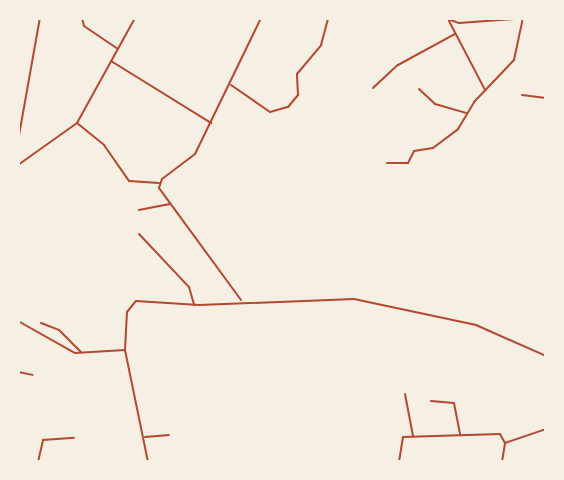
<!DOCTYPE html>
<style>
body{margin:0}
#map{position:relative;width:564px;height:480px;overflow:hidden;background:#f6efe4;font-family:"Fira Sans",sans-serif}
div>[style]{position:absolute}
.service>*{height:1.5px;margin:-0.75px;padding:0 0.75px;transform-origin:0.75px;border-radius:0.75px;background:#b5482f}
.minor>*{height:2px;margin:-1px;padding:0 1px;transform-origin:1px;border-radius:1px;background:#b5482f}
span{translate:-50% -50%;white-space:nowrap;text-align:center;line-height:1.15;-webkit-text-stroke:4.5px #f6efe4;paint-order:stroke}
.frame{position:absolute;inset:0;border:20px solid #f6efe4;pointer-events:none}
</style>
<div id="map">
<div class="service">
<div style="left:139px;top:210px;width:31px;rotate:-11deg"></div>
</div>
<div class="minor">
<div style="left:82px;top:18px;width:8px;rotate:76deg"></div>
<div style="left:84px;top:26px;width:41px;rotate:34.1deg"></div>
<div style="left:230px;top:18px;width:1px;rotate:45deg"></div>
<div style="left:445px;top:18px;width:15px;rotate:20deg"></div>
<div style="left:459px;top:23px;width:70px;rotate:-4.1deg"></div>
<div style="left:449px;top:21px;width:78px;rotate:62.4deg"></div>
<div style="left:111px;top:61px;width:118px;rotate:31.8deg"></div>
<div style="left:231px;top:85px;width:47px;rotate:34.7deg"></div>
<div style="left:270px;top:112px;width:19px;rotate:-16deg"></div>
<div style="left:288px;top:107px;width:16px;rotate:-50deg"></div>
<div style="left:298px;top:95px;width:21px;rotate:-93deg"></div>
<div style="left:297px;top:74px;width:38px;rotate:-50deg"></div>
<div style="left:321px;top:45px;width:28px;rotate:-75deg"></div>
<div style="left:373px;top:88px;width:34px;rotate:-43deg"></div>
<div style="left:398px;top:65px;width:65px;rotate:-28.5deg"></div>
<div style="left:419px;top:89px;width:22px;rotate:43deg"></div>
<div style="left:435px;top:104px;width:33px;rotate:16deg"></div>
<div style="left:522px;top:95px;width:24px;rotate:7deg"></div>
<div style="left:77px;top:123px;width:35px;rotate:39deg"></div>
<div style="left:104px;top:145px;width:44px;rotate:55.2deg"></div>
<div style="left:129px;top:181px;width:30px;rotate:4deg"></div>
<div style="left:18px;top:141px;width:125px;rotate:-79.9deg"></div>
<div style="left:387px;top:163px;width:21px"></div>
<div style="left:408px;top:163px;width:13px;rotate:-63deg"></div>
<div style="left:414px;top:151px;width:19px;rotate:-9deg"></div>
<div style="left:433px;top:148px;width:31px;rotate:-37deg"></div>
<div style="left:458px;top:129px;width:31px;rotate:-59deg"></div>
<div style="left:474px;top:102px;width:58px;rotate:-46.4deg"></div>
<div style="left:514px;top:60px;width:40px;rotate:-78deg"></div>
<div style="left:18px;top:165px;width:72px;rotate:-35.4deg"></div>
<div style="left:77px;top:123px;width:120px;rotate:-61.1deg"></div>
<div style="left:139px;top:234px;width:73px;rotate:46.7deg"></div>
<div style="left:189px;top:287px;width:19px;rotate:74deg"></div>
<div style="left:241px;top:300px;width:139px;rotate:-126.2deg"></div>
<div style="left:159px;top:188px;width:9px;rotate:-72deg"></div>
<div style="left:162px;top:179px;width:41px;rotate:-37.1deg"></div>
<div style="left:195px;top:154px;width:151px;rotate:-64.1deg"></div>
<div style="left:18px;top:321px;width:65px;rotate:29.3deg"></div>
<div style="left:75px;top:353px;width:50px;rotate:-3.4deg"></div>
<div style="left:41px;top:323px;width:19px;rotate:21deg"></div>
<div style="left:59px;top:330px;width:31px;rotate:45deg"></div>
<div style="left:18px;top:372px;width:15px;rotate:11deg"></div>
<div style="left:405px;top:394px;width:43px;rotate:79.2deg"></div>
<div style="left:431px;top:401px;width:23px;rotate:5deg"></div>
<div style="left:454px;top:403px;width:33px;rotate:79deg"></div>
<div style="left:145px;top:437px;width:24px;rotate:-5deg"></div>
<div style="left:38px;top:462px;width:23px;rotate:-77deg"></div>
<div style="left:43px;top:440px;width:31px;rotate:-4deg"></div>
<div style="left:148px;top:462px;width:114px;rotate:-101.6deg"></div>
<div style="left:125px;top:350px;width:38px;rotate:-87deg"></div>
<div style="left:127px;top:312px;width:14px;rotate:-51deg"></div>
<div style="left:136px;top:301px;width:63px;rotate:3.6deg"></div>
<div style="left:199px;top:305px;width:155px;rotate:-2.2deg"></div>
<div style="left:354px;top:299px;width:125px;rotate:12deg"></div>
<div style="left:476px;top:325px;width:77px;rotate:23.9deg"></div>
<div style="left:399px;top:462px;width:25px;rotate:-81deg"></div>
<div style="left:403px;top:437px;width:97px;rotate:-1.8deg"></div>
<div style="left:500px;top:434px;width:10px;rotate:61deg"></div>
<div style="left:482px;top:462px;width:17px"></div>
<div style="left:502px;top:462px;width:19px;rotate:-81deg"></div>
<div style="left:505px;top:443px;width:43px;rotate:-18.9deg"></div>
</div>
<div class="frame"></div>
</div>
